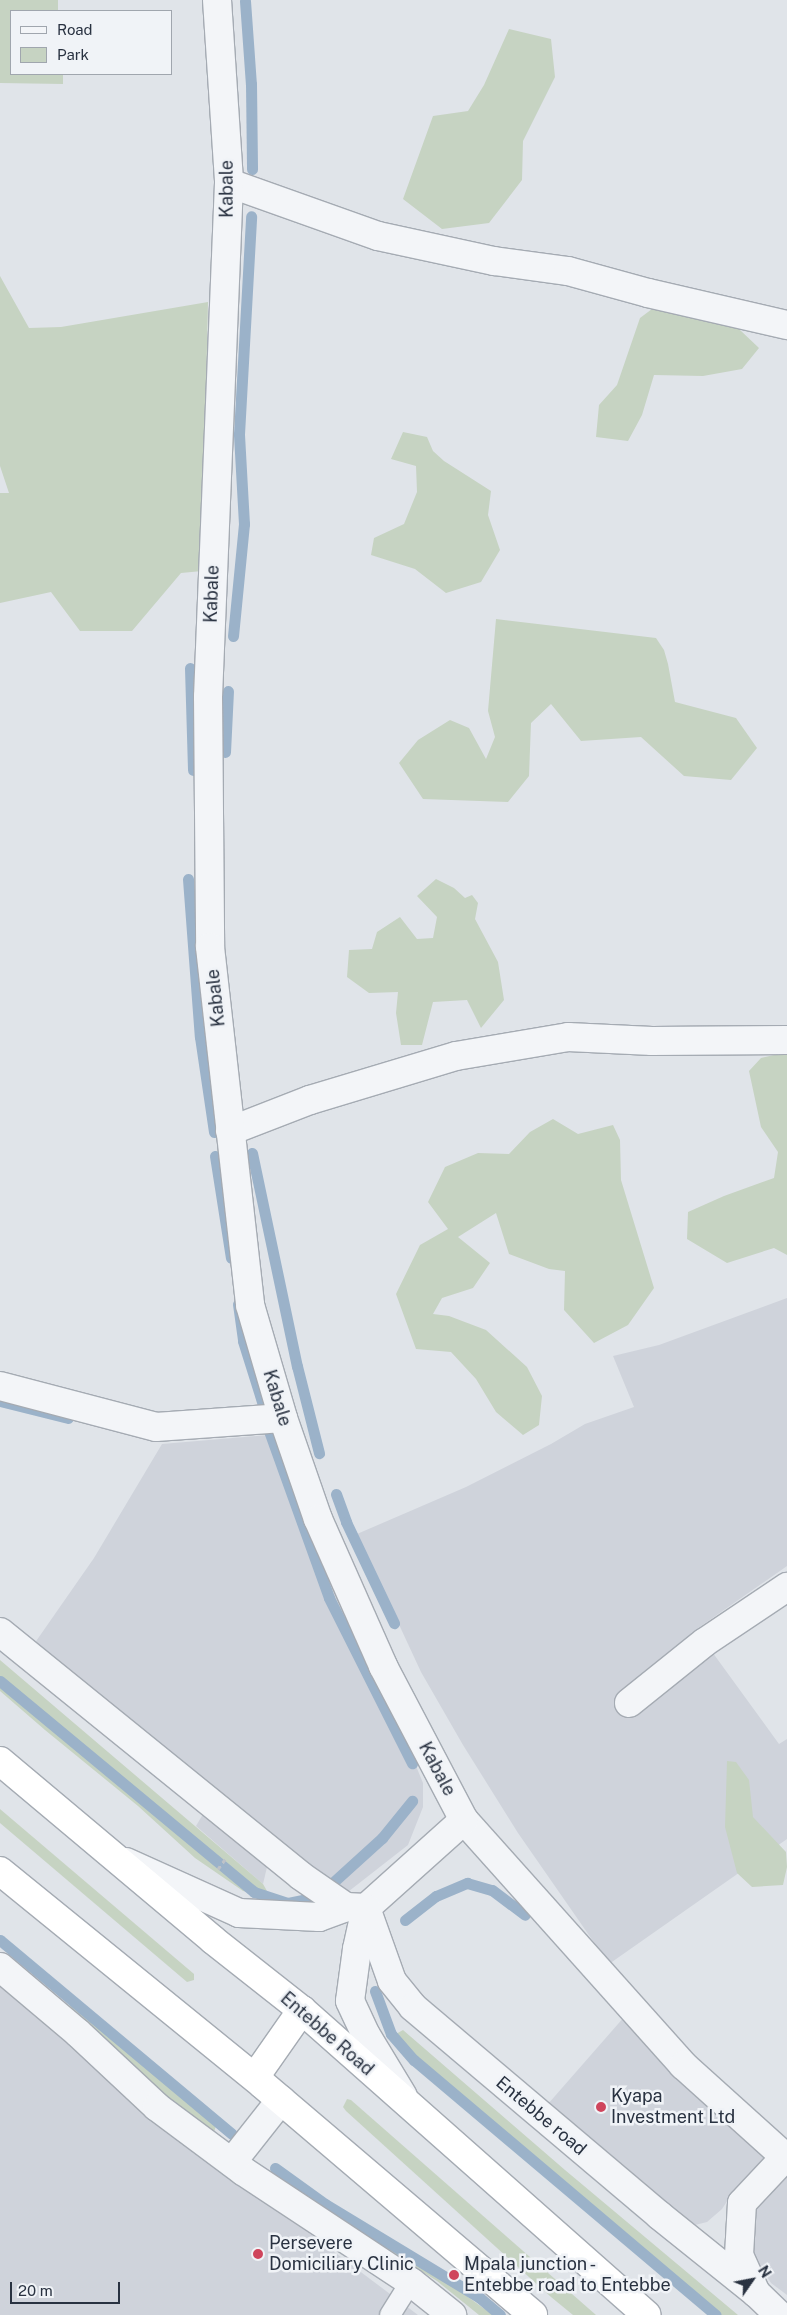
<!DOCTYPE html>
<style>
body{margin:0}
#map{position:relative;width:787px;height:2315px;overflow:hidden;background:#e0e4e9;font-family:"Public Sans",sans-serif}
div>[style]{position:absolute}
.built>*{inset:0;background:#cfd3db}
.green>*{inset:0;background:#c6d3c2}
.stream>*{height:11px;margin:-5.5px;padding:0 5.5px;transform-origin:5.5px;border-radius:5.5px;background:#9bb2c9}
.path>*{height:3px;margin-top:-1.5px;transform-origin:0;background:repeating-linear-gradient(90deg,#bec2c8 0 4px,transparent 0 8px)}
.roads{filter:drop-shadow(1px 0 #a5abb3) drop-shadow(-1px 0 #a5abb3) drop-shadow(0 1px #a5abb3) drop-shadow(0 -1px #a5abb3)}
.service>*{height:20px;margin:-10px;padding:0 10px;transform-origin:10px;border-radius:10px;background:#f3f5f8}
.minor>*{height:28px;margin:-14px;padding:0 14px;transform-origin:14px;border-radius:14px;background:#f3f5f8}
.tertiary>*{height:28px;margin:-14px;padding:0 14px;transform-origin:14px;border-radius:14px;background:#f3f5f8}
.trunk>*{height:28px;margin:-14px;padding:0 14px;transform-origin:14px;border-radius:14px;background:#fff}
.dots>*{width:14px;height:14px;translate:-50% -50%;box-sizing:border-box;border:2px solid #f0f3f7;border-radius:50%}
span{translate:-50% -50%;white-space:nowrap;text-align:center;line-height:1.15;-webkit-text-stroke:5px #f0f3f7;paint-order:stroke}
.street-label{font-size:18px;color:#293241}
.poi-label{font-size:18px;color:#293241}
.left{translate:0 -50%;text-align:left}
.legend{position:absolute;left:10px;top:10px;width:162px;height:65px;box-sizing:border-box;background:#f0f3f7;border:1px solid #a0a6ae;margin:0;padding:6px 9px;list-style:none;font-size:15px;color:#293241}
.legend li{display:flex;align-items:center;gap:10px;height:25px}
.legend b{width:25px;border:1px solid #a0a6ae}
.north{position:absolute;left:727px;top:2255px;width:50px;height:50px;-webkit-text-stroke:4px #f0f3f7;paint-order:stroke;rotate:57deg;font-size:14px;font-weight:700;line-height:20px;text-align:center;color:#293241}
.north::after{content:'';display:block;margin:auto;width:18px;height:22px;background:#293241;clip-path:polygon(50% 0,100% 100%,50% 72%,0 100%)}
.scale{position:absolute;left:10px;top:2282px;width:110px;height:22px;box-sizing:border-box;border:2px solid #293241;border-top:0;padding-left:6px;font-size:15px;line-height:18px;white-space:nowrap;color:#293241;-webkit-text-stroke:4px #f0f3f7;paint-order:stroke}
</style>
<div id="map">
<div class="built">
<div style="clip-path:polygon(787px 1298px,787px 1566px,691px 1633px,710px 1649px,779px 1744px,787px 1739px,787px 1839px,609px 1964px,518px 1833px,463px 1745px,421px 1672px,357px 1534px,466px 1487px,551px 1444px,585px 1424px,634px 1407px,613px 1356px,659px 1345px)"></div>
<div style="clip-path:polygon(280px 1434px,423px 1783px,423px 1807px,408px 1845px,344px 1895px,32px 1647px,94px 1558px,162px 1444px)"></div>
<div style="clip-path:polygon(206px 1809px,268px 1863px,263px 1884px,196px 1826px)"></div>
<div style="clip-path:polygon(0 1979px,89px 2063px,253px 2191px,418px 2315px,0 2315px)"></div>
<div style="clip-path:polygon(625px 2016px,771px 2158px,735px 2189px,722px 2209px,707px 2222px,695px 2225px,656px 2197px,548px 2104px)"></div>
<div style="clip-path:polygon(787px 2171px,787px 2295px,771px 2283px,758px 2263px,749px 2235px,753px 2212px)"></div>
</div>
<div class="green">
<div style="clip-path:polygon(0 0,58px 0,58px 11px,11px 11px,11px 74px,63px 74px,63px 84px,0 83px)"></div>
<div style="clip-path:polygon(509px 29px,551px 39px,555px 77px,523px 141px,522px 180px,489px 223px,442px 229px,403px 199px,433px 116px,468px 111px,484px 85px)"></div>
<div style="clip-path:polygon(0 276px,29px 328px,61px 327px,208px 302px,202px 571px,181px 573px,132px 631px,80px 631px,51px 592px,0 603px,0 493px,9px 493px,0 466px)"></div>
<div style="clip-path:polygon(719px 301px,740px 330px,759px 348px,742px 369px,703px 376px,654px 375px,642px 415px,628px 441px,596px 437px,599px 405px,617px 385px,640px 318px,656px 306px)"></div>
<div style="clip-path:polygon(403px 432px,427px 437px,433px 451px,444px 461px,491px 491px,488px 515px,500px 550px,481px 582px,446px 593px,415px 569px,371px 555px,374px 538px,404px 524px,417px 492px,416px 466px,391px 459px)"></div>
<div style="clip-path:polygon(496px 619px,656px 638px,664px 650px,668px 664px,675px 702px,736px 718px,757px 748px,731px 780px,684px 776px,641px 737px,581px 741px,551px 704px,531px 723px,529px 776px,508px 802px,423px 799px,399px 763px,418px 740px,450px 720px,469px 728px,486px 759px,495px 737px,488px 711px)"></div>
<div style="clip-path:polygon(436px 879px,454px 888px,465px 898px,472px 895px,478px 903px,475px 919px,498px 962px,504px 1000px,481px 1028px,467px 1000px,433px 1002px,422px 1045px,401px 1045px,396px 1013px,398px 992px,369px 993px,347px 977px,349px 950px,372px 949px,377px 932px,400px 917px,417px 939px,433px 938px,437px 917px,417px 896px)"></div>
<div style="clip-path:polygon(787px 1052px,787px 1255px,774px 1248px,727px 1263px,687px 1239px,688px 1212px,724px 1196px,774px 1178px,778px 1152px,761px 1127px,749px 1071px,761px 1058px)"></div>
<div style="clip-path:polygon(553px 1119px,578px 1134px,613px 1125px,620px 1140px,621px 1180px,654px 1288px,628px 1325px,594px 1343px,564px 1310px,565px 1271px,549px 1269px,509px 1254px,496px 1213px,458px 1237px,490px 1263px,473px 1288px,442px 1298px,433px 1314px,449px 1316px,486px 1330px,527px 1367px,542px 1396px,539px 1425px,523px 1435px,496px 1412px,476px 1379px,451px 1352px,416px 1349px,396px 1294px,420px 1245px,448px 1229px,428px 1202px,445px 1167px,478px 1153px,509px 1154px,530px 1132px)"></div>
<div style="clip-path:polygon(0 1660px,263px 1884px,271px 1898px,243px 1891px,195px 1858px,138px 1806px,45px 1730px,0 1691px)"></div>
<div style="clip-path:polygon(727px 1761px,736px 1762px,749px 1780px,753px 1817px,786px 1852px,787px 1867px,783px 1885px,752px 1887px,737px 1873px,725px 1827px)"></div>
<div style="clip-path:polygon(0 1809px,194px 1974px,194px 1980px,187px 1982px,0 1823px)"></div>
<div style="clip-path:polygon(71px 2003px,208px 2118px,216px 2126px,214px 2132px,210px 2134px,67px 2010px)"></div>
<div style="clip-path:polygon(403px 2030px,565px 2170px,738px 2315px,711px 2315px,436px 2085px,389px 2038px)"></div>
<div style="clip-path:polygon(347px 2099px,351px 2100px,596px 2315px,573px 2315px,551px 2297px,346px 2111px,343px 2107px)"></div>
<div style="clip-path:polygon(362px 2229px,454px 2287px,493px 2315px,479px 2315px,437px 2281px,360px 2232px)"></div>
</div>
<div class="stream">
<div style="left:245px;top:1px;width:83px;rotate:85.9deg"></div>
<div style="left:251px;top:84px;width:85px;rotate:89.3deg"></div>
<div style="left:233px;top:636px;width:113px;rotate:-84.4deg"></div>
<div style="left:244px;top:524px;width:90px;rotate:-93.2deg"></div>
<div style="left:239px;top:434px;width:218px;rotate:-86.8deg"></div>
<div style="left:190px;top:668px;width:102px;rotate:88.3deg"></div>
<div style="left:225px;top:752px;width:61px;rotate:-87.2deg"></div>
<div style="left:188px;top:879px;width:158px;rotate:85.7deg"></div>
<div style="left:200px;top:1037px;width:96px;rotate:81.6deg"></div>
<div style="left:252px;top:1153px;width:218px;rotate:78.1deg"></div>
<div style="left:297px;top:1366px;width:90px;rotate:75.8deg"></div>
<div style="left:215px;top:1156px;width:103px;rotate:81.1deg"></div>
<div style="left:238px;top:1304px;width:37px;rotate:82deg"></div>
<div style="left:243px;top:1341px;width:70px;rotate:72.6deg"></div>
<div style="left:0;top:1401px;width:70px;rotate:14deg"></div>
<div style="left:269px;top:1431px;width:177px;rotate:70.2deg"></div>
<div style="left:329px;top:1598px;width:185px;rotate:63.3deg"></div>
<div style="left:336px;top:1494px;width:30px;rotate:70deg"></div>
<div style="left:346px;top:1522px;width:112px;rotate:64.6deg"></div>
<div style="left:0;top:1681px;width:330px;rotate:39.7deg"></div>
<div style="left:254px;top:1892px;width:36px;rotate:18deg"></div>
<div style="left:288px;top:1903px;width:25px;rotate:-12deg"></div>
<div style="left:329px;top:1886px;width:72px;rotate:-42.2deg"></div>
<div style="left:382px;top:1838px;width:48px;rotate:-51deg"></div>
<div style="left:405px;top:1920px;width:39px;rotate:-38deg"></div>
<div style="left:436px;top:1896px;width:34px;rotate:-23deg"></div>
<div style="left:467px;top:1883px;width:26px;rotate:16deg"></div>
<div style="left:492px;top:1890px;width:41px;rotate:37.1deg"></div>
<div style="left:0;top:1940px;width:302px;rotate:39.9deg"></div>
<div style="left:375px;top:1991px;width:46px;rotate:69.6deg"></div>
<div style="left:391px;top:2034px;width:35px;rotate:49deg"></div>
<div style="left:414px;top:2060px;width:395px;rotate:40.2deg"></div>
<div style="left:275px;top:2168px;width:62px;rotate:35.8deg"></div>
<div style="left:325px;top:2204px;width:181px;rotate:31.2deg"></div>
<div style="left:480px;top:2298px;width:26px;rotate:40deg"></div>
</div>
<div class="path">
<div style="left:218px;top:1869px;width:14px;rotate:-54deg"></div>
</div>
<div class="roads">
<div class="service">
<div style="left:390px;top:2315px;width:39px;rotate:-58deg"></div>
</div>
<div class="minor">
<div style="left:229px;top:183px;width:158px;rotate:19.6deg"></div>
<div style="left:378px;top:236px;width:119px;rotate:12.2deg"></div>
<div style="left:494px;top:261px;width:75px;rotate:7.7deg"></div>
<div style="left:568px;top:271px;width:83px;rotate:15.4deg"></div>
<div style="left:648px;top:293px;width:143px;rotate:13deg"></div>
<div style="left:230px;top:1131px;width:86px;rotate:-21.2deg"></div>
<div style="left:310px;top:1100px;width:152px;rotate:-16.8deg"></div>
<div style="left:456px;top:1056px;width:114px;rotate:-9.6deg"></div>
<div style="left:568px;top:1037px;width:84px;rotate:2.7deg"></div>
<div style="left:652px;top:1041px;width:135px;rotate:-0.4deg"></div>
<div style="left:0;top:1386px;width:161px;rotate:14.7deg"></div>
<div style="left:156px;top:1427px;width:127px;rotate:-4.1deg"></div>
<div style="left:0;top:1632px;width:387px;rotate:39deg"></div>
<div style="left:301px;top:1876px;width:55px;rotate:34.6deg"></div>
<div style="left:629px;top:1703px;width:97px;rotate:-38.8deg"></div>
<div style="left:705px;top:1642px;width:99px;rotate:-33.9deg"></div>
<div style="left:464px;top:1820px;width:329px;rotate:48.2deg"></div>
<div style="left:683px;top:2065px;width:137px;rotate:42deg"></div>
<div style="left:366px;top:1908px;width:77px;rotate:70.4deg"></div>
<div style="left:392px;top:1981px;width:33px;rotate:51deg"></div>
<div style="left:413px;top:2007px;width:322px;rotate:40.2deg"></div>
<div style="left:659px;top:2215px;width:124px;rotate:38.8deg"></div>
<div style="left:0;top:1967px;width:102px;rotate:40.2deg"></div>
<div style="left:78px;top:2033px;width:108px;rotate:43.1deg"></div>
<div style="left:157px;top:2107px;width:107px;rotate:36.7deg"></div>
<div style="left:243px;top:2171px;width:201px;rotate:33.5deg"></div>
<div style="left:411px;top:2282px;width:53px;rotate:38.8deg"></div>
<div style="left:232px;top:2162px;width:79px;rotate:-51.7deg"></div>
<div style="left:779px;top:2315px;width:32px;rotate:-136deg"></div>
<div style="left:756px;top:2293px;width:42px;rotate:-114.1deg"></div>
<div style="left:739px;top:2255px;width:52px;rotate:-86.7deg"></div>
<div style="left:742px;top:2203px;width:66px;rotate:-46.8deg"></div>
</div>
<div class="tertiary">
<div style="left:217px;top:0;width:183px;rotate:86.2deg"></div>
<div style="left:229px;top:183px;width:514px;rotate:92.34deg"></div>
<div style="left:208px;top:697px;width:250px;rotate:89.5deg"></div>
<div style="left:210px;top:947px;width:360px;rotate:83.6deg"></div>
<div style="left:250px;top:1305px;width:118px;rotate:73.7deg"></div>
<div style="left:283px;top:1418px;width:107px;rotate:70.9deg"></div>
<div style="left:318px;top:1519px;width:161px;rotate:66.1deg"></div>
<div style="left:383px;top:1666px;width:174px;rotate:62.3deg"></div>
<div style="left:464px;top:1820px;width:132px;rotate:138.1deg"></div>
<div style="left:126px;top:1862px;width:124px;rotate:24.3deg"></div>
<div style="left:239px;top:1913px;width:80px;rotate:2.9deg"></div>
<div style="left:319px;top:1917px;width:29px;rotate:-20deg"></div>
<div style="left:346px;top:1907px;width:20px;rotate:3deg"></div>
<div style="left:366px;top:1908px;width:42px;rotate:102.4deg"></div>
<div style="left:357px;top:1949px;width:52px;rotate:97.7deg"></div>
<div style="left:350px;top:2001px;width:38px;rotate:65deg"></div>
<div style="left:366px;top:2035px;width:71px;rotate:58.8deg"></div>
</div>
<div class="trunk">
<div style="left:0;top:1761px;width:278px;rotate:40deg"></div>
<div style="left:213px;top:1940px;width:113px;rotate:38.2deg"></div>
<div style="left:302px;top:2010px;width:460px;rotate:41.5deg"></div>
<div style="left:0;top:1871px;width:338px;rotate:39.1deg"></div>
<div style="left:262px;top:2084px;width:356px;rotate:40.4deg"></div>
<div style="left:255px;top:2077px;width:82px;rotate:-55deg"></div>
</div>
</div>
<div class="dots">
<div style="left:601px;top:2107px;background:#cf455c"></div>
<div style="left:258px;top:2254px;background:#cf455c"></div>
<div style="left:454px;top:2275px;background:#cf455c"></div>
</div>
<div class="street-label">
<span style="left:227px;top:189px;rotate:-90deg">Kabale</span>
<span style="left:212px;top:594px;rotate:-88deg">Kabale</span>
<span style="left:216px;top:998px;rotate:-96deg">Kabale</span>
<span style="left:277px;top:1398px;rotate:73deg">Kabale</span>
<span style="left:437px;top:1769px;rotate:62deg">Kabale</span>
<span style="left:327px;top:2034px;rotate:41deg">Entebbe Road</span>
<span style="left:541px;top:2116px;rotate:40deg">Entebbe road</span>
</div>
<div class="poi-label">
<span class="left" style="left:611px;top:2107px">Kyapa<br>Investment Ltd</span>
<span class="left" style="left:269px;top:2254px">Persevere<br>Domiciliary Clinic</span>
<span class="left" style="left:464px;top:2275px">Mpala junction -<br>Entebbe road to Entebbe</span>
</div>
<ul class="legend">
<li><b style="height:6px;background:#f3f5f8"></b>Road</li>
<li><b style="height:14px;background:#c6d3c2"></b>Park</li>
</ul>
<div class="north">N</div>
<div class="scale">20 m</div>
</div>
